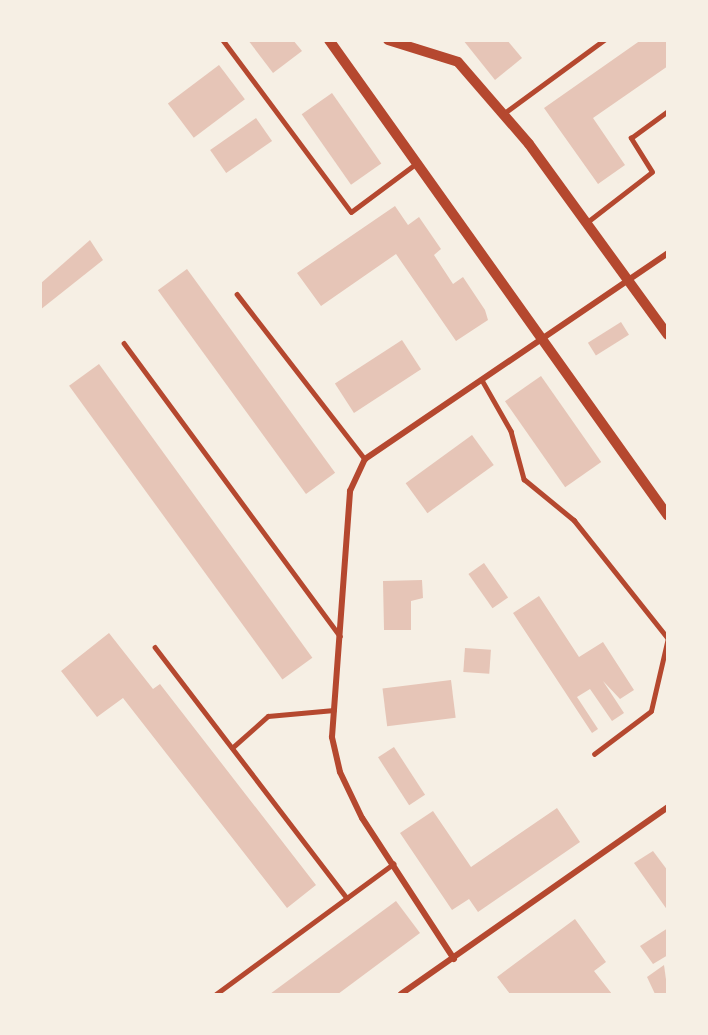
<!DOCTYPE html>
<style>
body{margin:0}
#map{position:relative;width:708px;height:1035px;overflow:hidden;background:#f6efe4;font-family:"IBM Plex Sans",sans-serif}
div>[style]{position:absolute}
.building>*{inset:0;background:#e6c5b7;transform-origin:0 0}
.service>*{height:4.5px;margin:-2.25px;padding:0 2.25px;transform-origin:2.25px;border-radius:2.25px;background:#b5482f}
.minor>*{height:6px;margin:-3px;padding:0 3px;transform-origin:3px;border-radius:3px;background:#b5482f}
.tertiary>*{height:10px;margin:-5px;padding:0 5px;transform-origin:5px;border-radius:5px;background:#b5482f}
span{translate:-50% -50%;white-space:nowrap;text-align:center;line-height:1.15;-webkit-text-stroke:6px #f6efe4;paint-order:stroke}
.frame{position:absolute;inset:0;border:42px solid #f6efe4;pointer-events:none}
</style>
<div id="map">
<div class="building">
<div style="clip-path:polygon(248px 40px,293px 40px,302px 51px,273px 73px)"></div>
<div style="clip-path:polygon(463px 40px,507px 40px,522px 58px,495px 80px)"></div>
<div style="clip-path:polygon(641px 40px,668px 40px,668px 66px,593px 118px,625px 165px,598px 184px,544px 108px)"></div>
<div style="left:219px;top:65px;width:43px;height:64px;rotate:53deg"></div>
<div style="left:332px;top:93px;width:86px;height:37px;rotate:55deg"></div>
<div style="left:256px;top:118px;width:28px;height:56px;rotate:55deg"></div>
<div style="clip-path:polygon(395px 206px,408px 225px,419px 217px,441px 249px,434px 255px,453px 284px,463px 277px,485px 310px,488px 320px,456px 341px,396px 254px,321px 306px,297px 273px)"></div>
<div style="clip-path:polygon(90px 240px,103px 260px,40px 310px,40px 284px)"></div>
<div style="left:187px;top:269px;width:252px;height:36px;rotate:54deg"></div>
<div style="left:621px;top:322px;width:15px;height:39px;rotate:58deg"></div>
<div style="left:402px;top:340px;width:35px;height:80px;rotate:57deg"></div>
<div style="left:99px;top:364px;width:363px;height:37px;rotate:54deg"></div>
<div style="left:541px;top:376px;width:105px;height:44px;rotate:55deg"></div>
<div style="left:472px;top:435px;width:37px;height:82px;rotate:54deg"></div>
<div style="left:484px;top:563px;width:42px;height:19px;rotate:55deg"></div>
<div style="clip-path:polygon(422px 580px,423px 598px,411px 601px,411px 630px,384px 630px,383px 581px)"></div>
<div style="clip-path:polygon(539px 596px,579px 657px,603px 642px,634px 690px,620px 699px,603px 681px,624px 713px,612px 721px,590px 689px,577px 697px,598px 729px,592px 733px,513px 613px)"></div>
<div style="clip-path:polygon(109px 633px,153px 689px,160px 684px,316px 885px,287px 908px,123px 698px,97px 717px,61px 671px)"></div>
<div style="left:465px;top:648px;width:26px;height:24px;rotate:4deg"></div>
<div style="left:451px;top:680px;width:38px;height:69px;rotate:83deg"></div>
<div style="left:394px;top:747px;width:57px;height:19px;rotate:57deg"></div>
<div style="clip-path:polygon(557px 808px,580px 842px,478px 912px,469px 899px,452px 910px,400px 833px,433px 811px,471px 867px)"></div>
<div style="clip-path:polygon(653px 851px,668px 871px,668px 911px,634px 863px)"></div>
<div style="clip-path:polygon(396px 901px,420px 933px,338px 994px,270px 994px)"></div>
<div style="clip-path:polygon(575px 919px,606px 962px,594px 971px,612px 994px,510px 994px,497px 977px)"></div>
<div style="clip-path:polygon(668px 928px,668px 955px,653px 964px,640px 946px)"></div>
<div style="clip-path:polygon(664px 965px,668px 994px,655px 994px,647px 977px)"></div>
</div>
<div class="service">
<div style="left:223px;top:40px;width:214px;rotate:53.3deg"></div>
<div style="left:351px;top:212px;width:79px;rotate:-36.7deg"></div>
<div style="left:503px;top:114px;width:125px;rotate:-36.2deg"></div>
<div style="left:586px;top:223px;width:83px;rotate:-37.7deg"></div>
<div style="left:652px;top:172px;width:40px;rotate:-122deg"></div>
<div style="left:631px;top:138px;width:46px;rotate:-36.1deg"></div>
<div style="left:237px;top:294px;width:209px;rotate:52.2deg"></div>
<div style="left:124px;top:343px;width:364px;rotate:53.6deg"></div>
<div style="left:482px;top:380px;width:59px;rotate:60.4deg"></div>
<div style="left:511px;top:431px;width:50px;rotate:74.8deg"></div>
<div style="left:524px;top:479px;width:65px;rotate:39.4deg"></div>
<div style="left:574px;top:520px;width:151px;rotate:51.5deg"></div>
<div style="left:155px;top:647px;width:316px;rotate:52.6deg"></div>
<div style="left:232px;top:748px;width:48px;rotate:-41.6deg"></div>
<div style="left:268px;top:716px;width:66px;rotate:-5.2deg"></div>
<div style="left:594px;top:754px;width:71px;rotate:-37deg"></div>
<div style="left:651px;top:711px;width:75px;rotate:-76.9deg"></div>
<div style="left:216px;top:994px;width:220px;rotate:-36.3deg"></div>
</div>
<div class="minor">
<div style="left:454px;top:959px;width:168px;rotate:-123.1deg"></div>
<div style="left:362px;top:818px;width:51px;rotate:-115.6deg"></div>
<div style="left:340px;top:772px;width:36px;rotate:-103deg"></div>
<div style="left:332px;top:737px;width:247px;rotate:-85.8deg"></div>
<div style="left:350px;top:491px;width:35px;rotate:-65deg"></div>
<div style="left:365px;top:459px;width:366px;rotate:-34.2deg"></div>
<div style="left:401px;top:994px;width:326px;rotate:-35deg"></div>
</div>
<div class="tertiary">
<div style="left:329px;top:40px;width:584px;rotate:54.54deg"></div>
<div style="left:388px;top:40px;width:73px;rotate:17.4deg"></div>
<div style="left:458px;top:62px;width:108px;rotate:49.1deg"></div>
<div style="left:529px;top:144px;width:236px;rotate:54deg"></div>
</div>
<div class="frame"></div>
</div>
